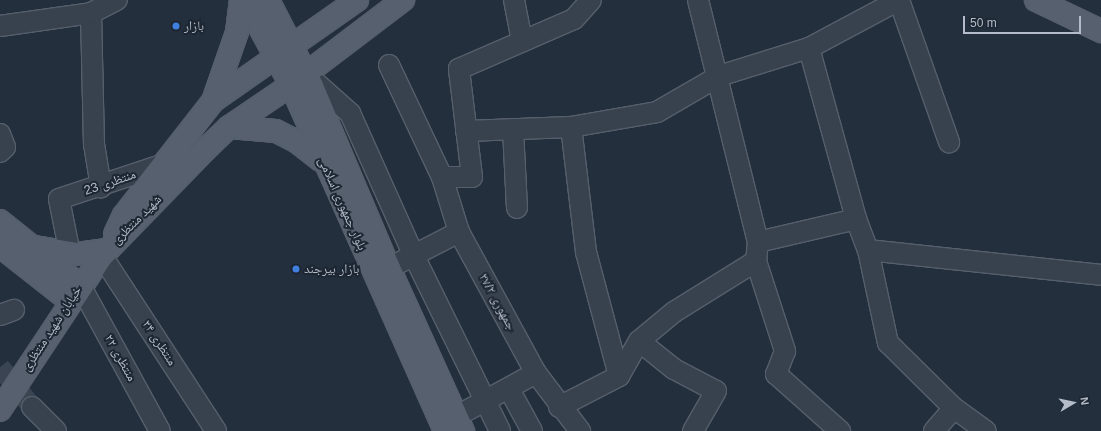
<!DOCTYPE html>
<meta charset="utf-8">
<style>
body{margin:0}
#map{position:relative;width:1101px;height:431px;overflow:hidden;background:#242f3e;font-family:Arial,"Noto Naskh Arabic",sans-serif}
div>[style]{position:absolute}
.minor-tunnel>*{height:20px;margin-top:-10px;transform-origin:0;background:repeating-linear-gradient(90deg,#3a4453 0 20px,transparent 0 30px)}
.roads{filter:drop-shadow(1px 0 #565f6c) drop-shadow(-1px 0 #565f6c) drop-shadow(0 1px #565f6c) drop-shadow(0 -1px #565f6c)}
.minor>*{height:20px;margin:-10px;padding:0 10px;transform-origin:10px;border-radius:10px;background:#38414e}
.major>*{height:22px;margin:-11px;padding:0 11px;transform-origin:11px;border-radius:11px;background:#56606e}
.dots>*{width:11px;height:11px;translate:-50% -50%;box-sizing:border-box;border:2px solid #1d2633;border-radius:50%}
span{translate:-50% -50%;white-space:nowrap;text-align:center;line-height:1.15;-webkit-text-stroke:4px #1d2633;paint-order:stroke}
.poi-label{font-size:13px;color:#b4bcc9}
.left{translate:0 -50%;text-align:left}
.street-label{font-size:13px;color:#b4bcc9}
.north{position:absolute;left:1053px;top:383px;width:40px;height:40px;-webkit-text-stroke:3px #1d2633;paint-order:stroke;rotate:81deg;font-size:11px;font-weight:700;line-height:16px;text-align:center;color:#b4bcc9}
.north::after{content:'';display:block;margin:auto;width:14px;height:18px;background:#b4bcc9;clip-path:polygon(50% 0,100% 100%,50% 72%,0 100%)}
.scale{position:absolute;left:963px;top:16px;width:118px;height:18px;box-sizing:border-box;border:2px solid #b4bcc9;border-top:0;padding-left:5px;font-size:12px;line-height:14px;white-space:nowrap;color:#b4bcc9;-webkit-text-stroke:3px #1d2633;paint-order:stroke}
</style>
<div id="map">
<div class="minor-tunnel">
<div style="left:0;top:367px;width:51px;rotate:51.3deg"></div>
</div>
<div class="roads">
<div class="minor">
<div style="left:514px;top:0;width:42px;rotate:79deg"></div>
<div style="left:698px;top:0;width:249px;rotate:76.1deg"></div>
<div style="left:758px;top:242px;width:19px;rotate:96deg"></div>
<div style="left:756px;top:261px;width:95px;rotate:72.1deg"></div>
<div style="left:785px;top:351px;width:25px;rotate:111deg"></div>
<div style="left:776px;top:374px;width:86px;rotate:41.7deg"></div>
<div style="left:91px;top:13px;width:131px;rotate:88.7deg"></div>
<div style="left:94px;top:144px;width:44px;rotate:80.8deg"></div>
<div style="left:0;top:26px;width:92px;rotate:-8.1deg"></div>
<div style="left:91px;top:13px;width:29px;rotate:-27deg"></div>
<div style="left:809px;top:48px;width:177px;rotate:74.6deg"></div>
<div style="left:856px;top:219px;width:33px;rotate:69deg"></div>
<div style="left:868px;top:250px;width:95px;rotate:77.9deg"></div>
<div style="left:888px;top:343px;width:93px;rotate:44.6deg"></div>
<div style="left:954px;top:408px;width:39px;rotate:36deg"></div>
<div style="left:389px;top:65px;width:124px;rotate:64.7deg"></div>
<div style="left:442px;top:177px;width:58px;rotate:72.8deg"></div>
<div style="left:459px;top:232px;width:161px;rotate:61.4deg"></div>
<div style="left:536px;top:373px;width:73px;rotate:52.8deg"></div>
<div style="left:306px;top:74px;width:59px;rotate:41.6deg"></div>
<div style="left:350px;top:113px;width:157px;rotate:65.9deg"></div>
<div style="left:414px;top:256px;width:195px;rotate:63.8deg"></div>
<div style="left:513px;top:129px;width:79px;rotate:87.1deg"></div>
<div style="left:466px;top:131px;width:105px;rotate:-2.2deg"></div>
<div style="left:571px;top:127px;width:87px;rotate:-9.9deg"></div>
<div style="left:657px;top:112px;width:72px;rotate:-30.1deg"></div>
<div style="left:719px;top:76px;width:94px;rotate:-17.3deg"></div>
<div style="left:809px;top:48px;width:102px;rotate:-28.1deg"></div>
<div style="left:899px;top:0;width:151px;rotate:70.6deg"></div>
<div style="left:0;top:134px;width:14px;rotate:69deg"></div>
<div style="left:5px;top:147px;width:7px;rotate:135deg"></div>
<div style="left:442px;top:177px;width:30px"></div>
<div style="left:472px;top:177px;width:109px;rotate:-96.9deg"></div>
<div style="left:459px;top:69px;width:125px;rotate:-23.5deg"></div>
<div style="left:574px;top:19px;width:25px;rotate:-48deg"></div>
<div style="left:758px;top:242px;width:101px;rotate:-13.2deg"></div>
<div style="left:868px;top:250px;width:234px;rotate:6.1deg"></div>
<div style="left:70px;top:254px;width:56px;rotate:-101.3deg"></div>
<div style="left:59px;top:199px;width:108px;rotate:-18.4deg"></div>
<div style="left:102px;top:256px;width:209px;rotate:56.9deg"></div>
<div style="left:389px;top:268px;width:79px;rotate:-27.2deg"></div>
<div style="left:80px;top:285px;width:166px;rotate:61.3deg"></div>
<div style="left:0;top:315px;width:15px;rotate:-20deg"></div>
<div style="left:639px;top:341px;width:45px;rotate:38.7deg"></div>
<div style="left:674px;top:369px;width:47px;rotate:27.6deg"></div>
<div style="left:716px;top:391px;width:46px;rotate:119.9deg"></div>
<div style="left:619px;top:376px;width:40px;rotate:-60.3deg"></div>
<div style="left:639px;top:341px;width:45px;rotate:-39.6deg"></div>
<div style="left:674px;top:312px;width:97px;rotate:-31.9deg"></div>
<div style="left:509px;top:389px;width:48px;rotate:61.3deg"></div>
<div style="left:32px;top:407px;width:34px;rotate:45deg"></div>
<div style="left:559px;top:407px;width:68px;rotate:-27.3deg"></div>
<div style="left:619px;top:376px;width:128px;rotate:-104.9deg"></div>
<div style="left:586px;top:252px;width:126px;rotate:-96.8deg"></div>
<div style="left:457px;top:416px;width:90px;rotate:-28.6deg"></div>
<div style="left:934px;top:431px;width:30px;rotate:-49deg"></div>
</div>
<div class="major">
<div style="left:245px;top:0;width:97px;rotate:61.6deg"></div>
<div style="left:291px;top:85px;width:379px;rotate:66deg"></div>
<div style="left:268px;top:0;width:97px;rotate:62.9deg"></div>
<div style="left:312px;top:86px;width:198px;rotate:67.1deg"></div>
<div style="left:389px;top:268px;width:179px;rotate:65.6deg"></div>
<div style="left:1036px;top:0;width:72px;rotate:25.5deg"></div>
<div style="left:213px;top:101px;width:73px;rotate:-70.8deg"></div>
<div style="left:237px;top:32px;width:32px;rotate:-83deg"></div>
<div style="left:229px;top:127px;width:47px;rotate:4.9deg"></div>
<div style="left:276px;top:131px;width:22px;rotate:27deg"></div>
<div style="left:296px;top:141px;width:31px;rotate:38deg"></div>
<div style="left:0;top:221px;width:102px;rotate:38.7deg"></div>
<div style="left:115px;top:234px;width:21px;rotate:-65deg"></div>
<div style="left:124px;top:215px;width:145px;rotate:-52deg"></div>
<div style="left:213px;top:101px;width:176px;rotate:-35deg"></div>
<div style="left:0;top:246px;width:89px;rotate:38.2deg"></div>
<div style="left:35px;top:247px;width:43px;rotate:9.5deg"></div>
<div style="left:77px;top:254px;width:30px;rotate:-8deg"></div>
<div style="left:0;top:410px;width:185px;rotate:-56.5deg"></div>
<div style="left:102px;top:256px;width:148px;rotate:-45.8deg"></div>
<div style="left:205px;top:150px;width:33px;rotate:-44deg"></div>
<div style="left:229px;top:127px;width:75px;rotate:-34.1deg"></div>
<div style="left:291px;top:85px;width:141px;rotate:-37.2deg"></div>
</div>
</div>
<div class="dots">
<div style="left:176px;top:26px;background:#3f7fe0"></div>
<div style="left:296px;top:269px;background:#3f7fe0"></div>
</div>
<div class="poi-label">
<span class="left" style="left:184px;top:26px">بازار</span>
<span class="left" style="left:304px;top:269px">بازار بیرجند</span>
</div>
<div class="street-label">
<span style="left:110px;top:183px;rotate:-19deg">منتظری 23</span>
<span style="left:342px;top:204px;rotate:66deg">بلوار جمهوری اسلامی</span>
<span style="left:137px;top:220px;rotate:-45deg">شهید منتظری</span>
<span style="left:497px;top:302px;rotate:61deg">جمهوری ۲۷/۲</span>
<span style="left:52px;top:329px;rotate:-57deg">خیابان شهید منتظری</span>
<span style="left:159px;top:343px;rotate:57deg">منتظری ۲۴</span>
<span style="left:120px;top:358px;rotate:61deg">منتظری ۲۲</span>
</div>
<div class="north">N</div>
<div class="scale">50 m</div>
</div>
